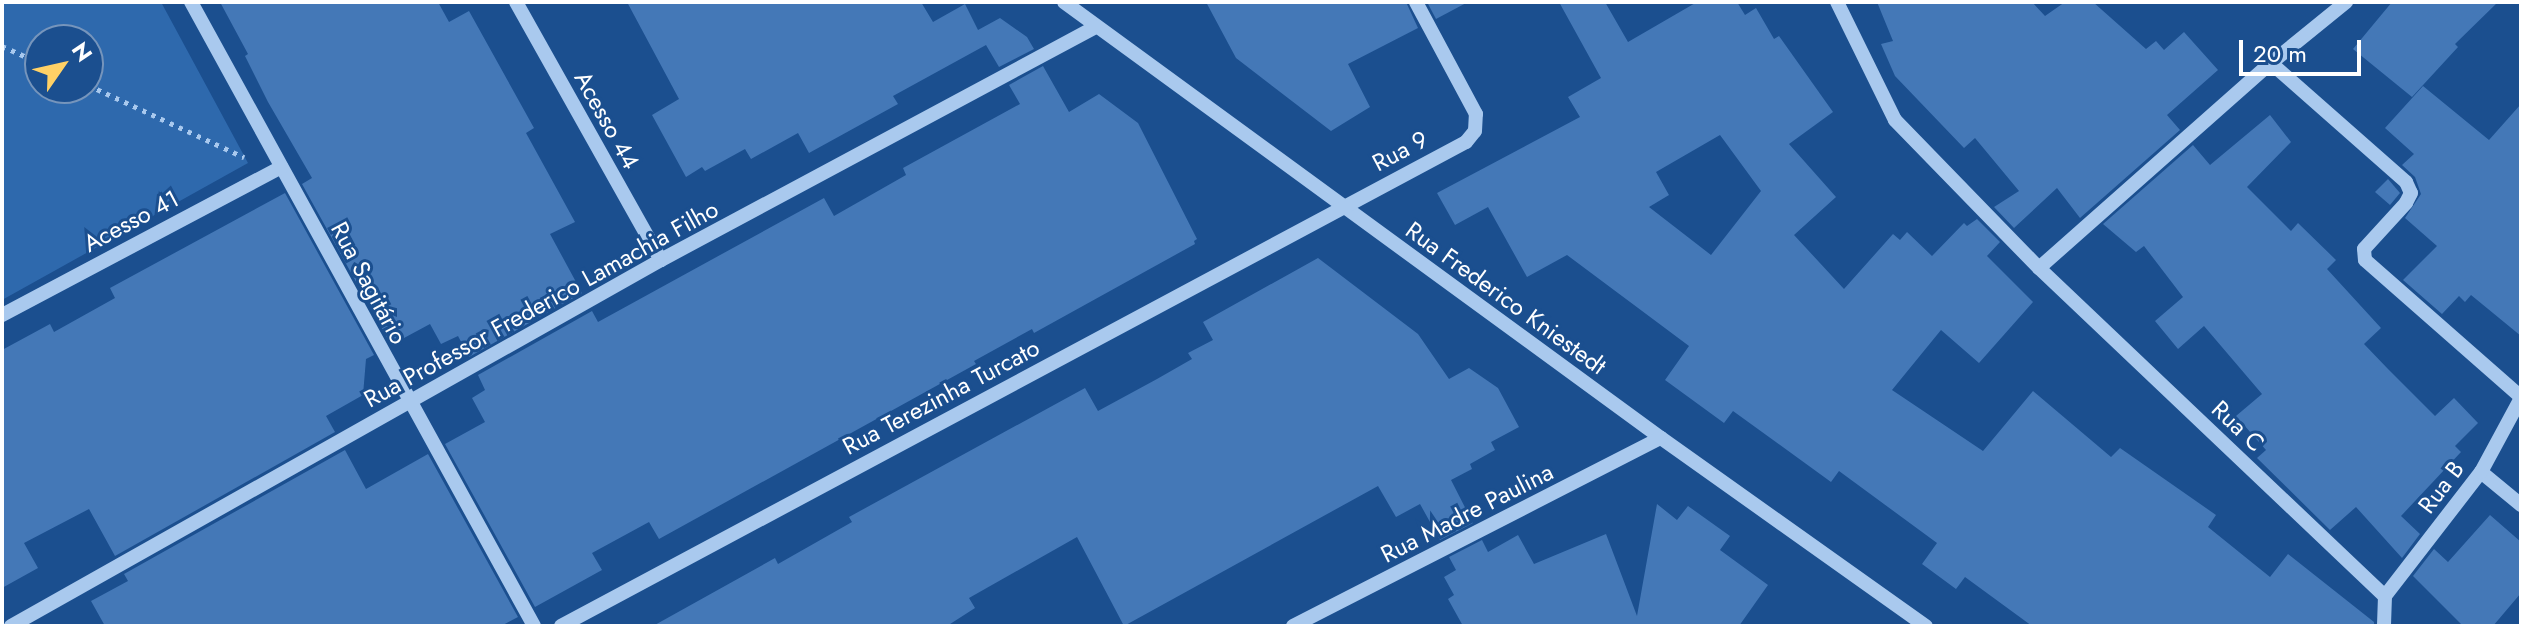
<!DOCTYPE html>
<meta charset="utf-8">
<style>
body{margin:0}
#map{position:relative;width:2523px;height:628px;overflow:hidden;background:#1b4f8f;font-family:Jost,sans-serif}
div>[style]{position:absolute}
.green>*{inset:0;background:#2e69ad}
.building>*{inset:0;background:#4478b7}
.path>*{height:5px;margin-top:-2.5px;transform-origin:0;background:repeating-linear-gradient(90deg,#a9c9ee 0 4px,transparent 0 10px)}
.minor>*{height:14px;margin:-7px;padding:0 7px;transform-origin:7px;border-radius:7px;background:#a9c9ee}
span{translate:-50% -50%;white-space:nowrap;text-align:center;line-height:1.15;-webkit-text-stroke:6px #1b4f8f;paint-order:stroke}
.street-label{font-size:24px;color:#fff}
.frame{position:absolute;inset:0;border:4px solid #fff;pointer-events:none}
.north{position:absolute;left:24px;top:24px;width:80px;height:80px;box-sizing:border-box;background:#1b4f8f;border:2px solid #7695bc;border-radius:50%;rotate:56deg;font-size:22px;font-weight:700;line-height:32px;text-align:center;color:#fff}
.north::after{content:'';display:block;margin:auto;width:28px;height:36px;background:#ffd166;clip-path:polygon(50% 0,100% 100%,50% 72%,0 100%)}
.scale{position:absolute;left:2239px;top:40px;width:122px;height:36px;box-sizing:border-box;border:4px solid #fff;border-top:0;padding-left:10px;font-size:24px;line-height:28px;white-space:nowrap;color:#fff;-webkit-text-stroke:6px #1b4f8f;paint-order:stroke}
</style>
<div id="map">
<div class="green">
<div style="clip-path:polygon(evenodd,2px 2px,161px 2px,248px 163px,2px 300px,2px 2px,40px 40px,88px 40px,88px 88px,40px 88px,40px 40px)"></div>
</div>
<div class="building">
<div style="clip-path:polygon(220px 2px,438px 2px,449px 22px,469px 11px,534px 128px,526px 133px,575px 222px,550px 234px,582px 293px,469px 357px,458px 336px,441px 344px,430px 324px,391px 345px,302px 184px,312px 178px,268px 102px,245px 56px,248px 54px)"></div>
<div style="clip-path:polygon(627px 2px,921px 2px,933px 22px,965px 4px,978px 30px,1000px 18px,1027px 37px,1034px 49px,999px 67px,986px 45px,893px 96px,898px 104px,809px 153px,798px 133px,751px 159px,745px 149px,705px 171px,702px 167px,686px 177px,652px 115px,679px 99px)"></div>
<div style="clip-path:polygon(1206px 2px,1406px 2px,1418px 28px,1348px 64px,1370px 107px,1331px 131px,1236px 58px)"></div>
<div style="clip-path:polygon(1427px 2px,1468px 2px,1436px 19px)"></div>
<div style="clip-path:polygon(evenodd,1559px 2px,1605px 2px,1628px 42px,1697px 2px,1737px 2px,1745px 15px,1756px 8px,1774px 39px,1779px 36px,1833px 112px,1789px 144px,1836px 197px,1794px 235px,1844px 289px,1893px 234px,1900px 240px,1907px 232px,1932px 256px,1964px 223px,1967px 226px,1977px 219px,2000px 242px,1987px 256px,2033px 302px,1979px 363px,1941px 330px,1892px 390px,1983px 451px,2033px 391px,2111px 457px,2120px 448px,2216px 515px,2208px 527px,2270px 577px,2288px 554px,2374px 622px,2374px 626px,2032px 626px,1965px 577px,1956px 589px,1922px 564px,1937px 543px,1839px 471px,1831px 482px,1733px 411px,1724px 423px,1665px 380px,1689px 346px,1567px 255px,1527px 277px,1488px 207px,1455px 225px,1437px 193px,1580px 117px,1568px 97px,1601px 78px,1559px 2px,1720px 135px,1761px 191px,1711px 255px,1649px 207px,1669px 195px,1656px 172px,1720px 135px)"></div>
<div style="clip-path:polygon(1877px 2px,2032px 2px,2045px 16px,2065px 2px,2093px 2px,2146px 49px,2156px 41px,2164px 50px,2184px 32px,2218px 70px,2167px 115px,2180px 130px,2080px 218px,2057px 188px,2014px 228px,1994px 207px,2019px 191px,1975px 138px,1964px 148px,1895px 76px,1881px 44px,1893px 41px)"></div>
<div style="clip-path:polygon(2392px 2px,2498px 2px,2455px 44px,2458px 47px,2412px 97px,2353px 49px)"></div>
<div style="clip-path:polygon(1043px 66px,1069px 112px,1099px 94px,1138px 123px,1197px 239px,1194px 241px,1195px 244px,1034px 333px,1032px 329px,974px 361px,976px 364px,659px 539px,649px 522px,592px 553px,602px 570px,535px 607px,445px 444px,485px 422px,472px 398px,485px 390px,478px 375px,592px 311px,598px 322px,824px 198px,834px 216px,906px 175px,903px 168px,1020px 104px,1009px 85px)"></div>
<div style="clip-path:polygon(2423px 86px,2489px 140px,2521px 104px,2521px 336px,2471px 295px,2465px 302px,2459px 296px,2442px 314px,2403px 280px,2437px 246px,2405px 218px,2421px 194px,2415px 177px,2402px 165px,2414px 154px,2385px 128px)"></div>
<div style="clip-path:polygon(2270px 115px,2291px 142px,2247px 187px,2291px 231px,2298px 223px,2336px 260px,2327px 269px,2381px 328px,2364px 344px,2388px 369px,2435px 416px,2454px 398px,2478px 423px,2455px 446px,2461px 452px,2401px 516px,2420px 534px,2402px 558px,2356px 507px,2330px 530px,2257px 458px,2266px 450px,2236px 416px,2262px 394px,2204px 326px,2178px 349px,2155px 321px,2183px 297px,2144px 246px,2136px 252px,2103px 224px,2193px 145px,2210px 165px)"></div>
<div style="clip-path:polygon(2388px 179px,2400px 193px,2390px 205px,2375px 192px)"></div>
<div style="clip-path:polygon(285px 193px,374px 355px,366px 359px,363px 395px,326px 416px,335px 432px,115px 556px,89px 509px,24px 543px,38px 568px,2px 588px,2px 350px,50px 324px,54px 332px,115px 298px,110px 288px)"></div>
<div style="clip-path:polygon(1318px 258px,1418px 334px,1449px 379px,1469px 368px,1498px 388px,1519px 427px,1491px 442px,1495px 450px,1470px 464px,1472px 469px,1451px 480px,1473px 523px,1440px 540px,1420px 504px,1396px 517px,1378px 486px,1124px 626px,1077px 537px,969px 598px,975px 608px,947px 626px,653px 626px,775px 558px,778px 564px,852px 522px,849px 517px,1085px 388px,1098px 411px,1157px 379px,1192px 359px,1188px 353px,1213px 340px,1203px 322px)"></div>
<div style="clip-path:polygon(345px 450px,366px 489px,428px 454px,518px 617px,501px 626px,105px 626px,91px 601px,128px 581px,124px 574px)"></div>
<div style="clip-path:polygon(1657px 504px,1677px 520px,1688px 506px,1730px 536px,1720px 550px,1768px 585px,1739px 626px,1463px 626px,1448px 599px,1454px 595px,1444px 577px,1456px 570px,1449px 557px,1482px 540px,1488px 552px,1518px 535px,1534px 564px,1606px 534px,1637px 616px)"></div>
<div style="clip-path:polygon(2490px 515px,2521px 542px,2521px 593px,2493px 626px,2463px 626px,2413px 576px,2434px 549px,2448px 562px)"></div>
</div>
<div class="path">
<div style="left:2px;top:46px;width:42px;rotate:24.1deg"></div>
<div style="left:88px;top:85px;width:172px;rotate:24.8deg"></div>
</div>
<div class="minor">
<div style="left:191px;top:2px;width:712px;rotate:61.2deg"></div>
<div style="left:516px;top:2px;width:296px;rotate:60.7deg"></div>
<div style="left:1064px;top:2px;width:739px;rotate:36.14deg"></div>
<div style="left:1661px;top:438px;width:325px;rotate:35.4deg"></div>
<div style="left:1837px;top:2px;width:131px;rotate:63.8deg"></div>
<div style="left:1895px;top:120px;width:206px;rotate:45.8deg"></div>
<div style="left:2039px;top:268px;width:477px;rotate:43.5deg"></div>
<div style="left:2385px;top:596px;width:30px;rotate:92deg"></div>
<div style="left:2271px;top:63px;width:180px;rotate:41.4deg"></div>
<div style="left:2406px;top:182px;width:12px;rotate:66deg"></div>
<div style="left:2411px;top:193px;width:11px;rotate:117deg"></div>
<div style="left:2406px;top:203px;width:62px;rotate:132.4deg"></div>
<div style="left:2364px;top:249px;width:11px;rotate:85deg"></div>
<div style="left:2365px;top:260px;width:208px;rotate:41.3deg"></div>
<div style="left:2039px;top:268px;width:310px;rotate:-41.5deg"></div>
<div style="left:2271px;top:63px;width:97px;rotate:-39.1deg"></div>
<div style="left:2px;top:315px;width:316px;rotate:-27.9deg"></div>
<div style="left:2481px;top:472px;width:52px;rotate:39.5deg"></div>
<div style="left:2385px;top:596px;width:157px;rotate:-52.3deg"></div>
<div style="left:2481px;top:472px;width:84px;rotate:-61.6deg"></div>
<div style="left:11px;top:626px;width:746px;rotate:-29.38deg"></div>
<div style="left:661px;top:260px;width:493px;rotate:-28.2deg"></div>
<div style="left:561px;top:626px;width:1026px;rotate:-28.14deg"></div>
<div style="left:1466px;top:142px;width:14px;rotate:-51deg"></div>
<div style="left:1475px;top:131px;width:17px;rotate:-87deg"></div>
<div style="left:1476px;top:114px;width:127px;rotate:-118.2deg"></div>
<div style="left:1293px;top:626px;width:413px;rotate:-27.1deg"></div>
</div>
<div class="street-label">
<span style="left:607px;top:120px;rotate:61deg">Acesso 44</span>
<span style="left:1400px;top:151px;rotate:-28deg">Rua 9</span>
<span style="left:131px;top:221px;rotate:-28deg">Acesso 41</span>
<span style="left:369px;top:283px;rotate:62deg">Rua Sagitário</span>
<span style="left:1506px;top:298px;rotate:36deg">Rua Frederico Kniestedt</span>
<span style="left:541px;top:304px;rotate:-29deg">Rua Professor Frederico Lamachia Filho</span>
<span style="left:941px;top:397px;rotate:-28deg">Rua Terezinha Turcato</span>
<span style="left:2238px;top:426px;rotate:43deg">Rua C</span>
<span style="left:2441px;top:487px;rotate:-53deg">Rua B</span>
<span style="left:1467px;top:513px;rotate:-27deg">Rua Madre Paulina</span>
</div>
<div class="frame"></div>
<div class="north">N</div>
<div class="scale">20 m</div>
</div>
